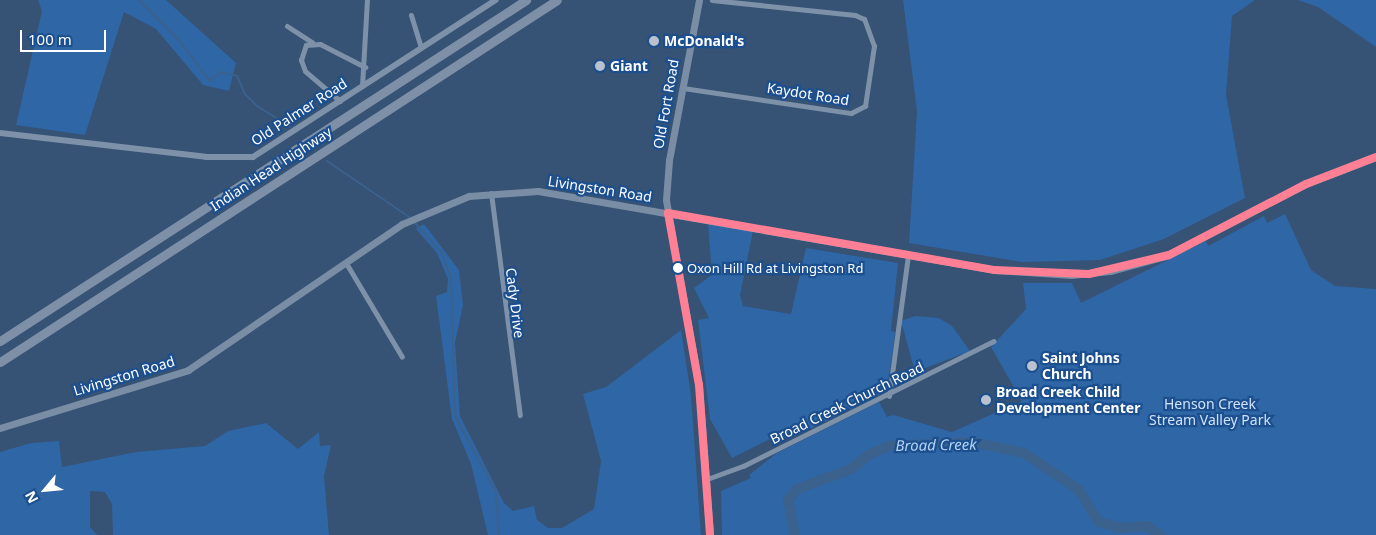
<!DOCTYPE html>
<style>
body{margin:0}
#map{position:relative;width:1376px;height:535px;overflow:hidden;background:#365274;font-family:"Noto Sans",sans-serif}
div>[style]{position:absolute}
.green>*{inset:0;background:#2f66a5}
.stream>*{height:2px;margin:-1px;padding:0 1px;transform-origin:1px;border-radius:1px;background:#3b618d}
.river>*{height:10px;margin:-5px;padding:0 5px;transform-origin:5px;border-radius:5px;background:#3b618d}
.minor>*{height:5px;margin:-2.5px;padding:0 2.5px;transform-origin:2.5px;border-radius:2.5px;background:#7d92a8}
.tertiary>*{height:6px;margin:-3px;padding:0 3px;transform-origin:3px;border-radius:3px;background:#7d92a8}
.secondary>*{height:7px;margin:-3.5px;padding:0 3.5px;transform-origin:3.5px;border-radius:3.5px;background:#798da4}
.trunk>*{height:9px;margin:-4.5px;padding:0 4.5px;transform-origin:4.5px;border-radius:4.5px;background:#7e90a7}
.bus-1>*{height:8px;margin:-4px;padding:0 4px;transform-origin:4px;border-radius:4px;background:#ff8094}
.dots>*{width:14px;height:14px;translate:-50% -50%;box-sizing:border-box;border:2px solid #1b4f8f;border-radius:50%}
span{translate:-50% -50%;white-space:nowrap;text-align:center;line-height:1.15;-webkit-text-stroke:4.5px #1b4f8f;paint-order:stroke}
.bus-label{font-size:13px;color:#fff}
.left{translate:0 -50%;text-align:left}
.poi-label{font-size:14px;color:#fff;font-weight:700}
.street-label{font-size:14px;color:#fff}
.park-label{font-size:14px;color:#cfe3fa}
.water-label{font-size:15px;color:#b5d3f5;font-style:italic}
.north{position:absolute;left:20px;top:465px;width:50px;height:50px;-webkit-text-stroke:4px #1b4f8f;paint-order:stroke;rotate:242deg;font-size:14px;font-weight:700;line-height:20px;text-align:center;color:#fff}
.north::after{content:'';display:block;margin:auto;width:18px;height:22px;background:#fff;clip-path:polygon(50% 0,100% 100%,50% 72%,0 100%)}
.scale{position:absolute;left:20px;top:30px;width:86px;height:22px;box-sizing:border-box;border:2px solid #fff;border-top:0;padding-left:6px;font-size:15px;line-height:18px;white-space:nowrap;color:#fff;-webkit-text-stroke:4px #1b4f8f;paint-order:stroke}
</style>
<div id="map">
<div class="green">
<div style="clip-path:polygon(38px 0,166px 0,236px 63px,229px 91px,203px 85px,156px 29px,124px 12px,85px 135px,16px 125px,42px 11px)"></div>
<div style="clip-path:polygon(903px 0,1255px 0,1232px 16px,1226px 95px,1245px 198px,1164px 239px,1100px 260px,1022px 262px,909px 243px,917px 111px)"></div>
<div style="clip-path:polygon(1298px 0,1376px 0,1376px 47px,1318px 7px)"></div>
<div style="clip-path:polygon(1285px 214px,1311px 270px,1335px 286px,1376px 289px,1376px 535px,722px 535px,721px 491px,751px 478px,749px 475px,777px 453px,879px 402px,887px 417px,893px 415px,952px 432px,1022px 401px,991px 347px,1026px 309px,1023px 283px,1072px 283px,1081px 303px,1206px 241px,1208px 246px,1264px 216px,1267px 223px)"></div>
<div style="clip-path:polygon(708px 223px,753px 231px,740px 295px,743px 306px,791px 314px,806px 248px,898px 263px,891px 331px,895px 332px,894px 343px,888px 381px,879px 395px,810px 429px,794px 427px,732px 458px,710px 419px,698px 320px,709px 318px,694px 288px,712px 275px)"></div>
<div style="clip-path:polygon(424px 224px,459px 270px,463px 305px,455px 343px,460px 416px,504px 503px,513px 511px,534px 506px,537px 520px,548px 528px,562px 528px,594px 509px,601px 461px,583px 394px,606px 387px,681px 330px,691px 395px,701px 535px,488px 535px,471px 464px,452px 419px,436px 296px,447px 292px,448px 279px,437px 253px,416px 229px)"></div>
<div style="clip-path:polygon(915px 316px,939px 318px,952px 326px,970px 351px,915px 372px,901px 321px)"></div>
<div style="clip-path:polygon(266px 423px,298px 449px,319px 432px,320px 446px,331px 445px,324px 476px,329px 535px,113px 535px,112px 504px,105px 492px,90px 491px,90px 527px,97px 535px,0 535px,0 452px,31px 443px,59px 441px,62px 467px,136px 452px,205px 446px,228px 431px)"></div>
</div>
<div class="stream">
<div style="left:139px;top:0;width:57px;rotate:45deg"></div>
<div style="left:179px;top:40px;width:51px;rotate:52.9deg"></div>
<div style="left:210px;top:81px;width:14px;rotate:-39deg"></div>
<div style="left:221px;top:72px;width:16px;rotate:14deg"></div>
<div style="left:237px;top:76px;width:20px;rotate:66deg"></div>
<div style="left:245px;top:94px;width:17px;rotate:45deg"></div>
<div style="left:257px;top:106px;width:39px;rotate:32deg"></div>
<div style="left:327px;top:161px;width:99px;rotate:34.3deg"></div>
<div style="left:413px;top:221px;width:42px;rotate:47.9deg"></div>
<div style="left:441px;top:252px;width:28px;rotate:69deg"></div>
<div style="left:451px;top:278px;width:138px;rotate:88.3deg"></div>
<div style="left:455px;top:416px;width:86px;rotate:61.7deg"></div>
<div style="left:496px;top:492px;width:43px;rotate:86deg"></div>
</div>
<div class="river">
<div style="left:795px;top:535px;width:36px;rotate:-101deg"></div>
<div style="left:788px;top:500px;width:14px;rotate:-51deg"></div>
<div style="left:797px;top:489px;width:58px;rotate:-20.3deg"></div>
<div style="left:851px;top:469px;width:22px;rotate:-39deg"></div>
<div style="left:868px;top:455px;width:23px;rotate:-23deg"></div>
<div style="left:889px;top:446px;width:83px;rotate:-2.8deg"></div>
<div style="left:972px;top:442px;width:53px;rotate:11.9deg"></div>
<div style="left:1024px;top:453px;width:65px;rotate:33.7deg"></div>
<div style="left:1078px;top:489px;width:39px;rotate:58deg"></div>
<div style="left:1099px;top:522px;width:23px;rotate:15deg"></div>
<div style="left:1121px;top:528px;width:26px;rotate:-4deg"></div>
<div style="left:1147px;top:526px;width:16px;rotate:35deg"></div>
</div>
<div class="minor">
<div style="left:411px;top:15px;width:34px;rotate:73deg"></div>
<div style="left:287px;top:26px;width:30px;rotate:33deg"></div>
<div style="left:362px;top:86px;width:86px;rotate:-86.7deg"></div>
<div style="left:683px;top:88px;width:170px;rotate:8.5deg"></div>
<div style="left:851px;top:113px;width:16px;rotate:-27deg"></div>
<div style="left:865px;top:106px;width:61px;rotate:-81.5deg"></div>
<div style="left:874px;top:46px;width:29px;rotate:-110deg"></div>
<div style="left:864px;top:19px;width:10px;rotate:-156deg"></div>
<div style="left:855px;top:15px;width:144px;rotate:-174deg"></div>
<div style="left:340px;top:101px;width:46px;rotate:-139.4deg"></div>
<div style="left:305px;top:71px;width:12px;rotate:-110deg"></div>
<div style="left:301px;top:60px;width:16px;rotate:-72deg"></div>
<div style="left:306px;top:45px;width:14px;rotate:-4deg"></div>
<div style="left:320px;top:44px;width:51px;rotate:27.1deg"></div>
<div style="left:491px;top:193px;width:224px;rotate:82.6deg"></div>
<div style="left:346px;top:263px;width:109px;rotate:59.2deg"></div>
<div style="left:889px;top:396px;width:142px;rotate:-82.3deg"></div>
<div style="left:707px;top:479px;width:38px;rotate:-20deg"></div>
<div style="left:743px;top:466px;width:280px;rotate:-26.5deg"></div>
</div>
<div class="tertiary">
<div style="left:0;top:133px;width:207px;rotate:6.6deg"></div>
<div style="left:206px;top:157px;width:47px"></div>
<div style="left:253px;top:157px;width:289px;rotate:-32.9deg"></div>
</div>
<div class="secondary">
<div style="left:699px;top:0;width:163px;rotate:100.6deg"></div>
<div style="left:669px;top:160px;width:40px;rotate:94.3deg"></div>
<div style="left:666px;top:200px;width:188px;rotate:79.9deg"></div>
<div style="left:699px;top:385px;width:150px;rotate:85.8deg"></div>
<div style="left:0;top:428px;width:197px;rotate:-17.1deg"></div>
<div style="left:188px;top:370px;width:259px;rotate:-34.3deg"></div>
<div style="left:402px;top:224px;width:73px;rotate:-22.7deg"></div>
<div style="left:469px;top:196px;width:69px;rotate:-4.1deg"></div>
<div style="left:538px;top:191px;width:464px;rotate:9.8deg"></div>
<div style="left:995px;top:270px;width:76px;rotate:3.8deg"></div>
<div style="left:1071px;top:275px;width:39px;rotate:-6deg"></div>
<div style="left:1110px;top:271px;width:61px;rotate:-15.2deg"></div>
<div style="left:1169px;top:255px;width:154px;rotate:-27.4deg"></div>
<div style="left:1306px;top:184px;width:75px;rotate:-21.1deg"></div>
</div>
<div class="trunk">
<div style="left:0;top:341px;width:627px;rotate:-32.95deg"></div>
<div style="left:0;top:362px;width:664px;rotate:-33.02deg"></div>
</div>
<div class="bus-1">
<div style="left:668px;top:213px;width:332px;rotate:9.9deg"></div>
<div style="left:995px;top:270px;width:94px;rotate:2.4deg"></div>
<div style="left:1089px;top:274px;width:82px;rotate:-13.4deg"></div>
<div style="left:1169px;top:255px;width:154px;rotate:-27.4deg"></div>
<div style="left:1306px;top:184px;width:75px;rotate:-21.1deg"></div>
<div style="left:668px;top:213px;width:175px;rotate:79.8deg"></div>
<div style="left:699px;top:385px;width:150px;rotate:85.8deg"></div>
</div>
<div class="dots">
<div style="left:654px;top:41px;background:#b9c2ce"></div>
<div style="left:600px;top:66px;background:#b9c2ce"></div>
<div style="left:678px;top:268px;background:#fff"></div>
<div style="left:1032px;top:366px;background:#b9c2ce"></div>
<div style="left:986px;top:400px;background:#b9c2ce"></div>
</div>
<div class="bus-label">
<span class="left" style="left:687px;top:268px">Oxon Hill Rd at Livingston Rd</span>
</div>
<div class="poi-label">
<span class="left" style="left:664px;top:41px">McDonald's</span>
<span class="left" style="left:610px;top:66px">Giant</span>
<span class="left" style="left:1042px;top:366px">Saint Johns<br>Church</span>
<span class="left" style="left:996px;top:400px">Broad Creek Child<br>Development Center</span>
</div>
<div class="street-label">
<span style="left:808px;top:94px;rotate:9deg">Kaydot Road</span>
<span style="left:666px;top:104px;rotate:-80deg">Old Fort Road</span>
<span style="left:299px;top:112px;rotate:-33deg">Old Palmer Road</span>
<span style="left:271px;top:169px;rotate:-33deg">Indian Head Highway</span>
<span style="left:600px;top:189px;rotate:9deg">Livingston Road</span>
<span style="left:515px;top:303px;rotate:83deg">Cady Drive</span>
<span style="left:124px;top:376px;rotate:-17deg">Livingston Road</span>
<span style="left:847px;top:403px;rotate:-26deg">Broad Creek Church Road</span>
</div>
<div class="park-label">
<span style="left:1210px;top:412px">Henson Creek<br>Stream Valley Park</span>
</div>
<div class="water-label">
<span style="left:936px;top:445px;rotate:-1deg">Broad Creek</span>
</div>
<div class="north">N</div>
<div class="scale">100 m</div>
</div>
